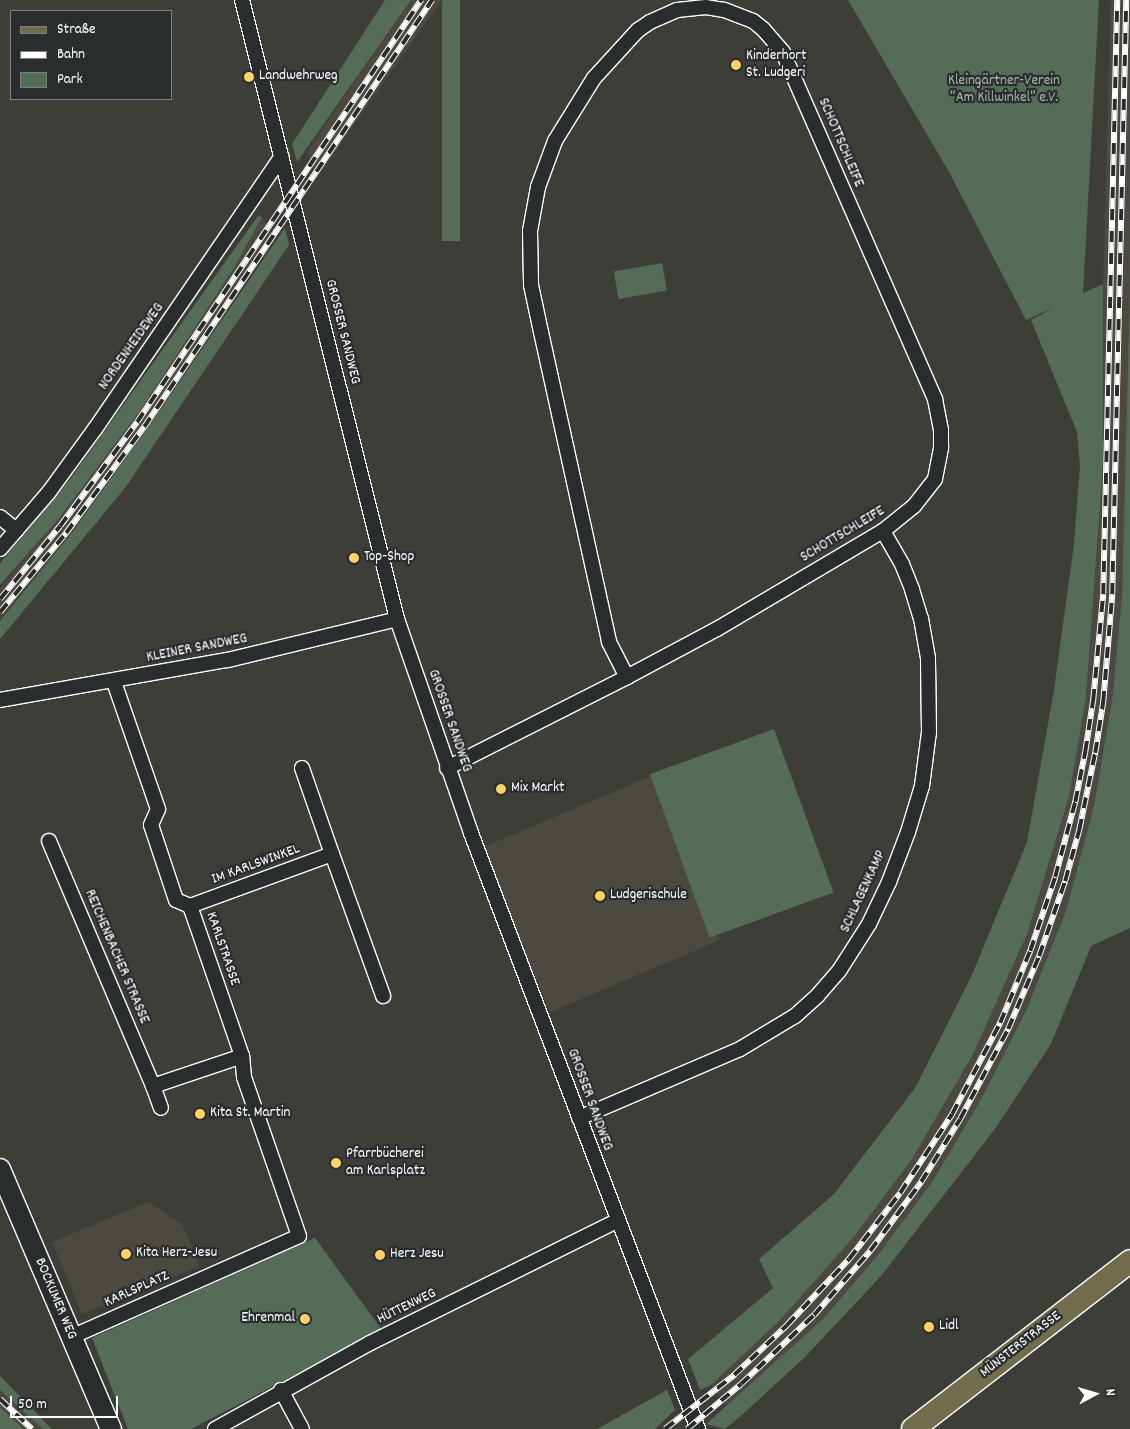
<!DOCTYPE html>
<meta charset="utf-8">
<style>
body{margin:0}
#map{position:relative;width:1130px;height:1429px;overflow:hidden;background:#3e3e39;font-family:Dekko,sans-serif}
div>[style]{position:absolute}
.built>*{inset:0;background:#4c4941;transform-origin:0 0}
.green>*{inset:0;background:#556c59;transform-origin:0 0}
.roads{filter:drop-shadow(1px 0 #fff) drop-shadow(-1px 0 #fff) drop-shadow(0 1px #fff) drop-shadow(0 -1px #fff)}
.minor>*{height:14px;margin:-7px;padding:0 7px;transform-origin:7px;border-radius:7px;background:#2a2d2e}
.secondary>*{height:20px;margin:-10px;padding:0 10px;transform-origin:10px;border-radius:10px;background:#2a2d2e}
.primary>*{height:22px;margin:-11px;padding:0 11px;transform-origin:11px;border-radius:11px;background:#716c4b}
.rail>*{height:5.5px;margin-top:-2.75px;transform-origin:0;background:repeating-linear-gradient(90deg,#2a2d2e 0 11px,#fff 0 22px);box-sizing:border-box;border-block:1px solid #fff}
.dots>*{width:14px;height:14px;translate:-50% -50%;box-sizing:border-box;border:2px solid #2a2d2e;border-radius:50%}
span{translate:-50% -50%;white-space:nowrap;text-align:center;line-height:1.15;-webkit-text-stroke:4.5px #2a2d2e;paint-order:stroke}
.poi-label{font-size:15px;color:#fff}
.left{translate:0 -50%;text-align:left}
.right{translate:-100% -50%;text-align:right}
.park-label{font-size:15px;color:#aab6ac}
.street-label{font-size:15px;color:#fff}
.legend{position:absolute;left:10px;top:10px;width:162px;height:90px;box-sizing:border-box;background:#2a2d2e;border:1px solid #7f8182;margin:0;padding:6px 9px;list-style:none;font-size:15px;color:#fff}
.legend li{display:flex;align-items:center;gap:10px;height:25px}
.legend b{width:25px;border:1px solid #7f8182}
.north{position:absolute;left:1070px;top:1369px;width:50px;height:50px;-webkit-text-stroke:4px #2a2d2e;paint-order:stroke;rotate:84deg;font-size:14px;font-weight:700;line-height:20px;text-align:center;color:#fff}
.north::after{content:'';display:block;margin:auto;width:18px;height:22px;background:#fff;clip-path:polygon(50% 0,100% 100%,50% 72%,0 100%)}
.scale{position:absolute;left:10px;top:1396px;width:108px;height:22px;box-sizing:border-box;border:2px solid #fff;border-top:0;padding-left:6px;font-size:15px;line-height:18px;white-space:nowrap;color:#fff;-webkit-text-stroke:4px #2a2d2e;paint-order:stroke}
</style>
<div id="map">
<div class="built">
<div style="clip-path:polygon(411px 0,442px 0,317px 177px,307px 151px)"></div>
<div style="clip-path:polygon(1111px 0,1130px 0,1130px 338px,1122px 595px,1112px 701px,1094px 806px,1066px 911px,1026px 1011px,980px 1101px,932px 1182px,878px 1255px,823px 1319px,728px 1407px,711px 1385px,780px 1319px,853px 1238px,912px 1159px,1027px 934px,1069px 797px,1086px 698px,1103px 463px,1103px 284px)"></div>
<div style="clip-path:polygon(262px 217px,275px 240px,154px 419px,71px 534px,0 620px,0 588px,56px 522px,140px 411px,234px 268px)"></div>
<div style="left:651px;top:776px;width:178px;height:185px;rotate:67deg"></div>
<div style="clip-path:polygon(148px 1202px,182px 1224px,200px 1266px,82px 1314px,52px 1242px)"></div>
<div style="clip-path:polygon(0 1390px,43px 1429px,23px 1429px,0 1407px)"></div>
</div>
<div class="green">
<div style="clip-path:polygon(385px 0,411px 0,297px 162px,292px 144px)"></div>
<div style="left:442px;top:0;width:18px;height:241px"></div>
<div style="clip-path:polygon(848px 0,1099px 0,1083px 293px,1103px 284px,1103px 463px,1086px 698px,1069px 797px,1027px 934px,973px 1054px,912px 1159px,853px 1238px,780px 1320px,711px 1385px,700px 1390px,688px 1359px,773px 1288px,759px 1259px,834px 1194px,915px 1088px,971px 977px,1027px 842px,1054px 690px,1074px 544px,1080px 465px,1077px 432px,1031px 320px,1055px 307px,1026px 320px,949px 172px)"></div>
<div style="clip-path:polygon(258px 216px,262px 217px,234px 268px,140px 411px,56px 522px,0 585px,0 563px,71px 478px)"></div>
<div style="clip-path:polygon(285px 228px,289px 245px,125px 488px,0 639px,0 621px,71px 534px,154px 419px)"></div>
<div style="left:662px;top:263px;width:28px;height:49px;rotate:80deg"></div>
<div style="clip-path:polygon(1130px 292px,1130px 928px,1091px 946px,1051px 1044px,995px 1129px,881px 1276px,804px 1358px,742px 1415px,725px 1429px,706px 1424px,823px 1319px,878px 1255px,932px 1182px,980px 1101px,1026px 1011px,1066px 911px,1094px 806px,1112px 701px,1122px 595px)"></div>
<div style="left:774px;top:729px;width:174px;height:132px;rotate:70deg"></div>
<div style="clip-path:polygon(315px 1238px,382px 1330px,191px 1429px,128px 1429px,92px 1338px)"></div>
<div style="clip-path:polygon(0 1376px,52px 1429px,43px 1429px,0 1390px)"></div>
<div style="clip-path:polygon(667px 1390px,675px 1410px,655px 1429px,597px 1429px)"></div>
<div style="clip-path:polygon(0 1407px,2px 1409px,23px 1429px,0 1429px)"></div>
</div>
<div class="roads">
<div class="minor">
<div style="left:242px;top:0;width:638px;rotate:75.94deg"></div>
<div style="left:397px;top:619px;width:226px;rotate:70.9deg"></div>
<div style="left:471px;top:833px;width:638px;rotate:69.15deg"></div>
<div style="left:0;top:517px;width:21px;rotate:39deg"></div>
<div style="left:0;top:549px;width:75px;rotate:-49.3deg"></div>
<div style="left:49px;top:492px;width:78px;rotate:-53.9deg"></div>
<div style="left:95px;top:429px;width:330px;rotate:-55.6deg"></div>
<div style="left:0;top:700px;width:231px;rotate:-10deg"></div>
<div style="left:228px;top:660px;width:174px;rotate:-13.6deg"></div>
<div style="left:302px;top:768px;width:91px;rotate:70.8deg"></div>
<div style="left:447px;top:768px;width:202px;rotate:-26.8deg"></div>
<div style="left:627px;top:677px;width:102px;rotate:-28.1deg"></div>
<div style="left:717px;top:629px;width:193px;rotate:-30.6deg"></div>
<div style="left:883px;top:531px;width:40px;rotate:-39deg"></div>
<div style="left:914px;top:506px;width:34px;rotate:-52deg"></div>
<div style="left:935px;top:479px;width:33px;rotate:-79deg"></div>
<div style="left:941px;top:447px;width:17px;rotate:-90deg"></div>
<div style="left:941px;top:430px;width:32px;rotate:-101deg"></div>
<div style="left:935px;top:399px;width:379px;rotate:-113.7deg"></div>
<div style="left:783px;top:52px;width:30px;rotate:-131deg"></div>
<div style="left:763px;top:29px;width:13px;rotate:-141deg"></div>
<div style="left:753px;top:21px;width:31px;rotate:-159deg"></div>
<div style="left:724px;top:10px;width:18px;rotate:-171deg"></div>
<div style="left:706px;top:7px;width:29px;rotate:174deg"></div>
<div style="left:677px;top:10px;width:30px;rotate:156deg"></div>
<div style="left:650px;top:22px;width:14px;rotate:146deg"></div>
<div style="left:638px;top:30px;width:65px;rotate:132.5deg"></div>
<div style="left:594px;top:78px;width:74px;rotate:121.8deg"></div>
<div style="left:555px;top:141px;width:49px;rotate:110.3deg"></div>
<div style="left:538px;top:187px;width:45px;rotate:100.3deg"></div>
<div style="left:530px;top:231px;width:54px;rotate:88.9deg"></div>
<div style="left:531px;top:285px;width:48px;rotate:78deg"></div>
<div style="left:541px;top:332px;width:317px;rotate:77.6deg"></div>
<div style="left:609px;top:642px;width:39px;rotate:63deg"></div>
<div style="left:49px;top:841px;width:266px;rotate:67deg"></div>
<div style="left:153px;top:1086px;width:94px;rotate:-18.6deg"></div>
<div style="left:190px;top:906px;width:151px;rotate:-20.1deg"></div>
<div style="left:332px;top:854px;width:151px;rotate:70.2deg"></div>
<div style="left:153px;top:1086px;width:23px;rotate:70deg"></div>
<div style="left:579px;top:1118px;width:175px;rotate:-23.2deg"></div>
<div style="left:740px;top:1049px;width:64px;rotate:-31deg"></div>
<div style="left:795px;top:1016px;width:31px;rotate:-42deg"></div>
<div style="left:818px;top:995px;width:32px;rotate:-49deg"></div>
<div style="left:839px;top:971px;width:56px;rotate:-57.4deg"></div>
<div style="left:869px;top:924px;width:47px;rotate:-64.5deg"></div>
<div style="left:889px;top:882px;width:53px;rotate:-69.2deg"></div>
<div style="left:908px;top:832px;width:48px;rotate:-73.1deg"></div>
<div style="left:922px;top:786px;width:54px;rotate:-82.6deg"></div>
<div style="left:929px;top:732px;width:74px;rotate:-90.8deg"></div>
<div style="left:928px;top:658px;width:40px;rotate:-100deg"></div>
<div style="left:921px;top:619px;width:31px;rotate:-107deg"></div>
<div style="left:912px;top:589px;width:27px;rotate:-112deg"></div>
<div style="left:902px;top:564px;width:38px;rotate:-120deg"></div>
<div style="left:71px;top:1337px;width:249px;rotate:-23.9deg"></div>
<div style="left:299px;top:1236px;width:168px;rotate:-109.1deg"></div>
<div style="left:244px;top:1077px;width:21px;rotate:-95deg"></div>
<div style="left:242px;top:1056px;width:159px;rotate:-109.1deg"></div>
<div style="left:190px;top:906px;width:15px;rotate:-157deg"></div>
<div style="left:176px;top:900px;width:79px;rotate:-108.4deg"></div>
<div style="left:151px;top:825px;width:17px;rotate:-66deg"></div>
<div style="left:158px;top:809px;width:134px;rotate:-109.1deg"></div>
<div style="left:281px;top:1390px;width:44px;rotate:61.7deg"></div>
<div style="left:215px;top:1429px;width:177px;rotate:-29deg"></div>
<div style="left:370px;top:1343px;width:275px;rotate:-26.3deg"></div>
</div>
<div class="secondary">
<div style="left:0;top:1169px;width:283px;rotate:66.9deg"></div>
</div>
<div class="primary">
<div style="left:913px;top:1429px;width:274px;rotate:-37.7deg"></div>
</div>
</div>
<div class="rail">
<div style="left:0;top:599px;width:94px;rotate:-50.6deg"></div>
<div style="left:60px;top:526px;width:129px;rotate:-53.5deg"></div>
<div style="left:137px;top:422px;width:509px;rotate:-56.06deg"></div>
<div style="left:0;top:612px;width:103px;rotate:-50.1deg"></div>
<div style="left:66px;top:533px;width:132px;rotate:-53.7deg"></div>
<div style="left:144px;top:427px;width:515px;rotate:-56deg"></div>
<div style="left:0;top:1399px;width:44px;rotate:43.2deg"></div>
<div style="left:665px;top:1429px;width:88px;rotate:-38deg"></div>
<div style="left:734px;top:1375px;width:73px;rotate:-43.3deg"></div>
<div style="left:787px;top:1325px;width:91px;rotate:-46.8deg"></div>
<div style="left:849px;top:1259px;width:83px;rotate:-52.3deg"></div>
<div style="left:900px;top:1193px;width:95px;rotate:-56.6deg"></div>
<div style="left:952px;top:1114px;width:103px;rotate:-62.2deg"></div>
<div style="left:1000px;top:1023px;width:78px;rotate:-67.4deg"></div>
<div style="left:1030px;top:951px;width:78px;rotate:-71.3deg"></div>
<div style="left:1055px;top:877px;width:78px;rotate:-75.1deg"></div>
<div style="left:1075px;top:802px;width:51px;rotate:-78.7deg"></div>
<div style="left:1085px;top:752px;width:53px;rotate:-81.3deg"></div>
<div style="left:1093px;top:700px;width:106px;rotate:-84.6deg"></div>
<div style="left:1103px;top:594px;width:594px;rotate:-88.65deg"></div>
<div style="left:687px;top:1429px;width:70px;rotate:-39.8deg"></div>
<div style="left:741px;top:1384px;width:100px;rotate:-43.4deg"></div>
<div style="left:814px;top:1315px;width:85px;rotate:-48.8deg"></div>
<div style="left:870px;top:1251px;width:86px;rotate:-53.5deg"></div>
<div style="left:921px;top:1182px;width:74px;rotate:-58.2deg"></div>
<div style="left:960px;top:1119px;width:102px;rotate:-61.9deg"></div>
<div style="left:1008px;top:1029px;width:79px;rotate:-67deg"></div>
<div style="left:1039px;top:956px;width:79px;rotate:-70.9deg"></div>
<div style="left:1065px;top:881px;width:53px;rotate:-74.6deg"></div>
<div style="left:1079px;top:830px;width:79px;rotate:-78.3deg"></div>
<div style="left:1095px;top:753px;width:52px;rotate:-81.1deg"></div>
<div style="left:1103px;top:702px;width:108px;rotate:-85.2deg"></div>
<div style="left:1112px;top:594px;width:594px;rotate:-88.65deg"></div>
</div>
<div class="dots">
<div style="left:736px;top:65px;background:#ffd166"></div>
<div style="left:249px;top:77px;background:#ffd166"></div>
<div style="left:354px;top:558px;background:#ffd166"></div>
<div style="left:501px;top:789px;background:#ffd166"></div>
<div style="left:600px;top:896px;background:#ffd166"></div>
<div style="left:200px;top:1114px;background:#ffd166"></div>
<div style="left:336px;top:1163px;background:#ffd166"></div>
<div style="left:126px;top:1254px;background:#ffd166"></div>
<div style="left:380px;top:1255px;background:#ffd166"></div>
<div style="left:305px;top:1319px;background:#ffd166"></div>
<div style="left:929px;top:1327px;background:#ffd166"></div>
</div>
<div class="poi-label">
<span class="left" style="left:746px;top:65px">Kinderhort<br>St. Ludgeri</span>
<span class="left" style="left:259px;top:77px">Landwehrweg</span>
<span class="left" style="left:364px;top:558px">Top-Shop</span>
<span class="left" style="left:511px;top:789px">Mix Markt</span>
<span class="left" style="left:610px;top:896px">Ludgerischule</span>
<span class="left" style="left:210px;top:1114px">Kita St. Martin</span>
<span class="left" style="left:346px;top:1163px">Pfarrbücherei<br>am Karlsplatz</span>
<span class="left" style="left:136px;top:1254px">Kita Herz-Jesu</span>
<span class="left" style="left:390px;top:1255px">Herz Jesu</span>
<span class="right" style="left:295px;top:1319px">Ehrenmal</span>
<span class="left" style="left:939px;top:1327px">Lidl</span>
</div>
<div class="park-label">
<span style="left:1004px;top:90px">Kleingärtner-Verein<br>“Am Killwinkel” e.V.</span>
</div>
<div class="street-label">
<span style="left:840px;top:143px;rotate:67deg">SCHOTTSCHLEIFE</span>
<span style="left:342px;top:332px;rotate:76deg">GROSSER SANDWEG</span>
<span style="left:132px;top:347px;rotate:-55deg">NORDENHEIDEWEG</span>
<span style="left:843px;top:535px;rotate:-31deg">SCHOTTSCHLEIFE</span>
<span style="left:197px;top:649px;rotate:-11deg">KLEINER SANDWEG</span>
<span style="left:449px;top:721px;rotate:71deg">GROSSER SANDWEG</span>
<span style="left:256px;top:865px;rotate:-20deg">IM KARLSWINKEL</span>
<span style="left:864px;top:892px;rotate:-65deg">SCHLAGENKAMP</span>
<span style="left:222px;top:949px;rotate:71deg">KARLSTRASSE</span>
<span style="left:116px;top:957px;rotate:67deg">REICHENBACHER STRASSE</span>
<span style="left:589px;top:1100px;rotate:70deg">GROSSER SANDWEG</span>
<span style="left:137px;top:1290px;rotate:-24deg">KARLSPLATZ</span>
<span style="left:55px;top:1299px;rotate:67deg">BOCKUMER WEG</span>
<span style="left:407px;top:1307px;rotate:-26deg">HÜTTENWEG</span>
<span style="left:1021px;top:1345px;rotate:-38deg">MÜNSTERSTRASSE</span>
</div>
<ul class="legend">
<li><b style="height:6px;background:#716c4b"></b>Straße</li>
<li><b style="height:6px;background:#fff"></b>Bahn</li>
<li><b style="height:14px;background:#556c59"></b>Park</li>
</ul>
<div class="north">N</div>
<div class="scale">50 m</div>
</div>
